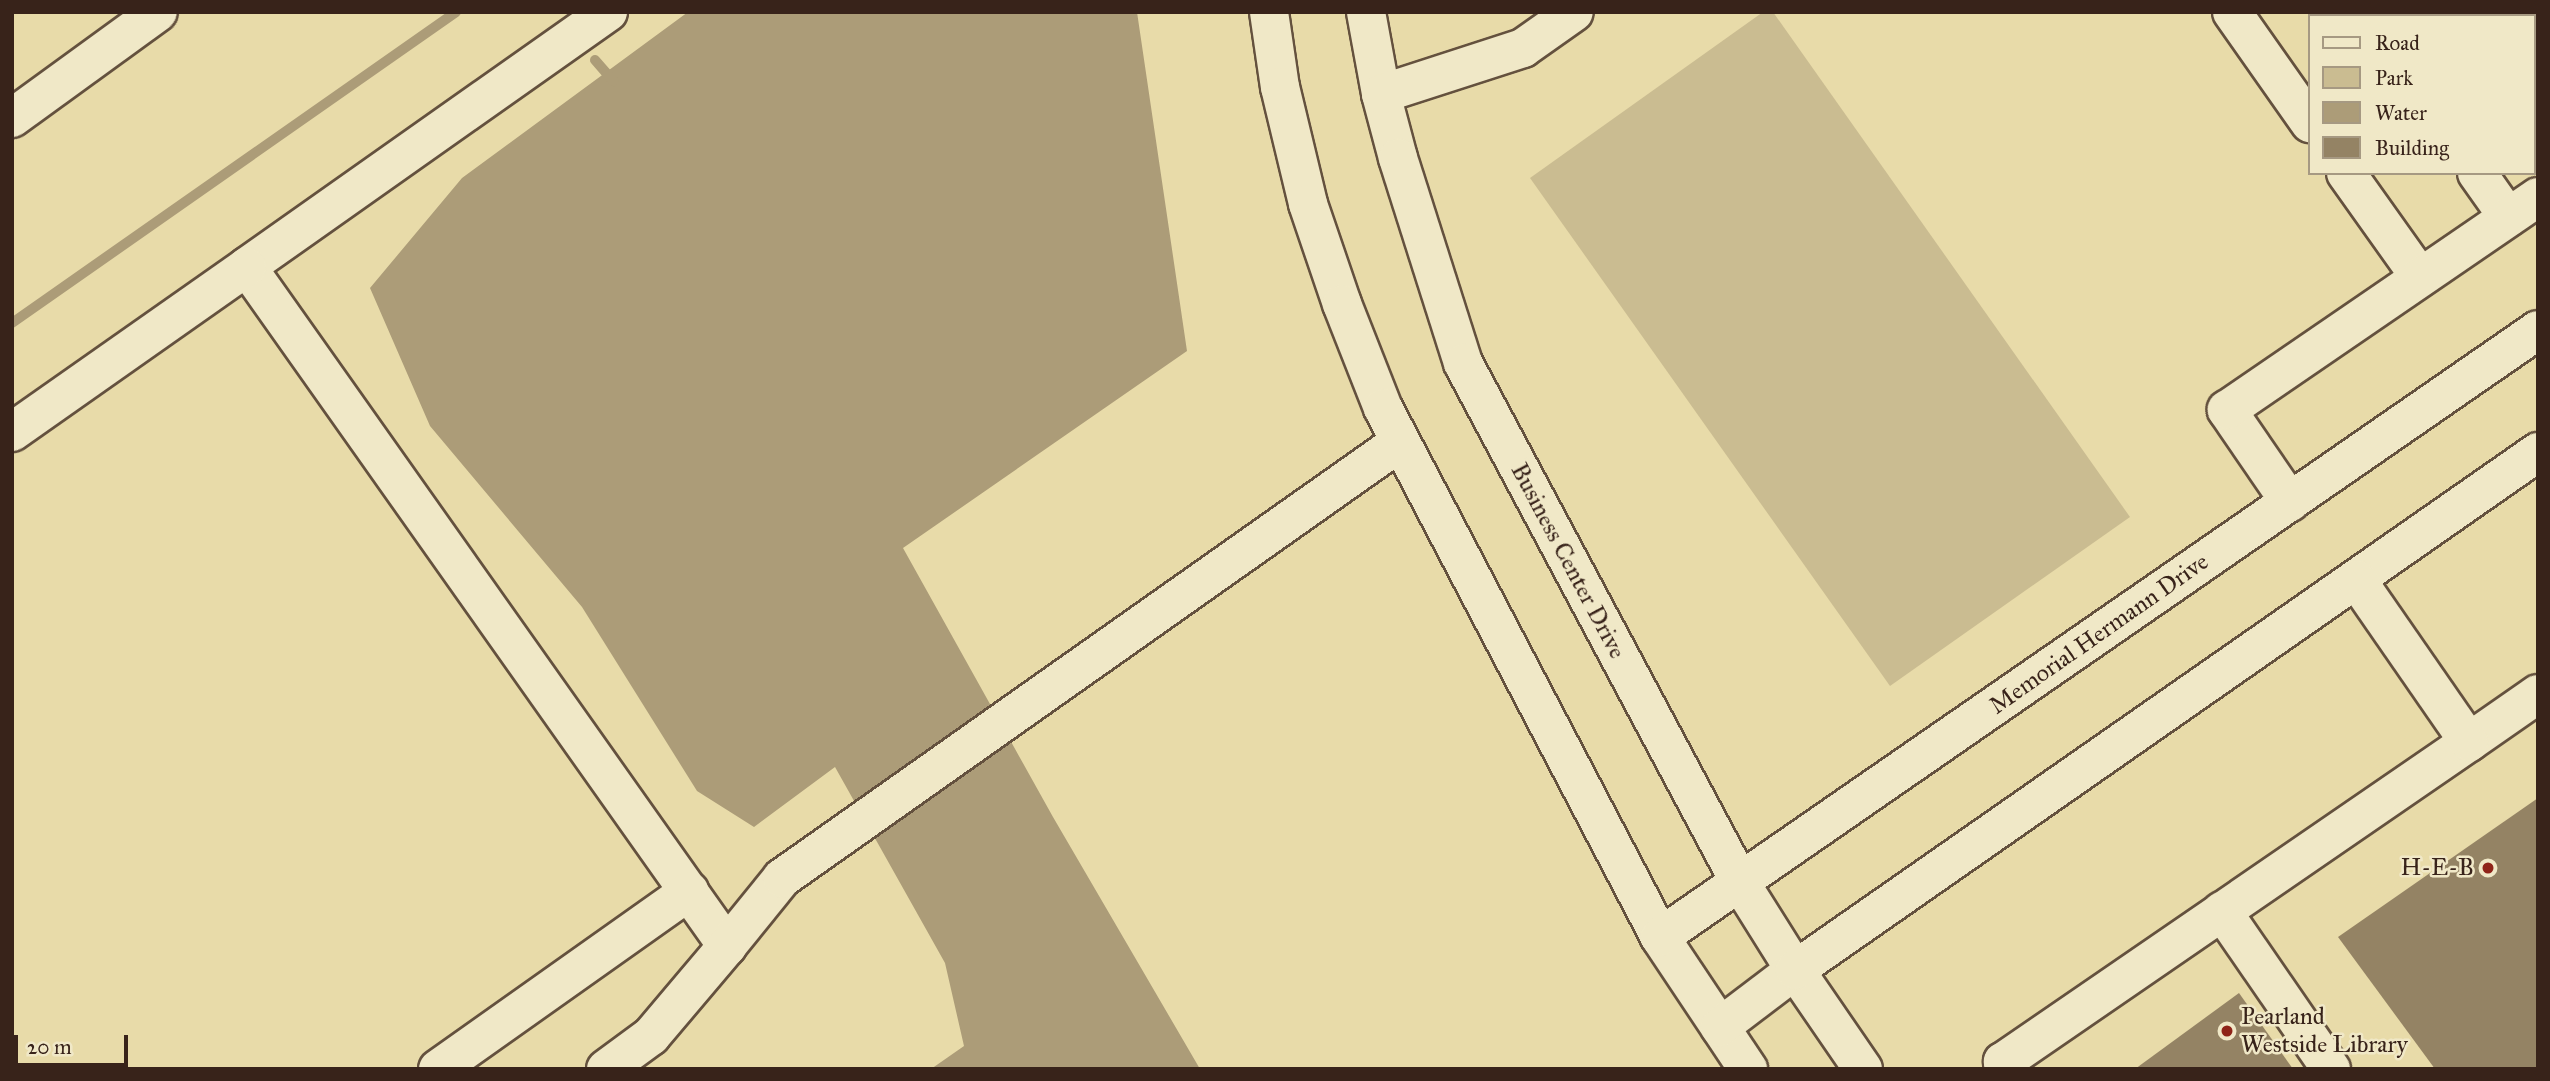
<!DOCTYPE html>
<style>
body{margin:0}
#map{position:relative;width:2550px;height:1081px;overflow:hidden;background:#e8dba9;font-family:"IM FELL Great Primer",serif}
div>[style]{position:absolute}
.green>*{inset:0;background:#cabc91}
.water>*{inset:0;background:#ac9c78}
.stream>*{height:10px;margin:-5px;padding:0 5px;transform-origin:5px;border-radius:5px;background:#ac9c78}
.building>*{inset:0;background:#948364}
.roads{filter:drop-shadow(2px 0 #64513e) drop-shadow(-2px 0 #64513e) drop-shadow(0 2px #64513e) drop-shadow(0 -2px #64513e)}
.minor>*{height:38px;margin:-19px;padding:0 19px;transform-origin:19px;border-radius:19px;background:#f0e8c7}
.dots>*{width:19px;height:19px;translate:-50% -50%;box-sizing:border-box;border:4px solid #f0e8c7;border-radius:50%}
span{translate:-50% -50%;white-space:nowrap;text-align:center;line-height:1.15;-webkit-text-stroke:5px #f0e8c7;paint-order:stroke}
.street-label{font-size:24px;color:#38231a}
.poi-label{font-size:24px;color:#38231a}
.right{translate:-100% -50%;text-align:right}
.left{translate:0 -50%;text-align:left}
.frame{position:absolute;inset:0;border:14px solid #38231a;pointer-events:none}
.legend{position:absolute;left:2308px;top:14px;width:228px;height:161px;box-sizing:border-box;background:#f0e8c7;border:2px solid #a69982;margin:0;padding:9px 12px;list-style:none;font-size:21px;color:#38231a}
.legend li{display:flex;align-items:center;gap:14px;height:35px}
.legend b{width:35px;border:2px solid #a69982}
.scale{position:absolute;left:14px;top:1035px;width:114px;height:32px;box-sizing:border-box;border:4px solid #38231a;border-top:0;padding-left:9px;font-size:21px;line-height:24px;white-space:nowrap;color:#38231a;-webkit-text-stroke:5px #f0e8c7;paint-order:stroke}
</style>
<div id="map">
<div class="green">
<div style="clip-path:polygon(1763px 12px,1773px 12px,2130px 517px,1890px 686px,1530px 178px)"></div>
</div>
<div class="water">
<div style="clip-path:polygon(688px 12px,1137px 12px,1187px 351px,903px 548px,1053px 817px,1200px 1069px,931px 1069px,964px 1046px,945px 963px,835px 767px,754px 827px,697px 791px,582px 607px,430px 426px,370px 288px,462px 178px)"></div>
</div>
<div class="stream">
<div style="left:595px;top:60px;width:28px;rotate:49deg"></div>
<div style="left:12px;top:323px;width:542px;rotate:-35.01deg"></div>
</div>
<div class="building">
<div style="clip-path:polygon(2538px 798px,2538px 1069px,2435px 1069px,2338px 937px)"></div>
<div style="clip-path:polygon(2239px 993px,2293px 1069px,2135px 1069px)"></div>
</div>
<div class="roads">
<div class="minor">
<div style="left:608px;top:12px;width:442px;rotate:144.8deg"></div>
<div style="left:247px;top:267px;width:832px;rotate:54.74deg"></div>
<div style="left:727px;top:946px;width:87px;rotate:-51deg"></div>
<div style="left:782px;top:878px;width:756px;rotate:-35.2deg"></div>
<div style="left:1269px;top:12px;width:76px;rotate:81.7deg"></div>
<div style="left:1280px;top:87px;width:120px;rotate:76.5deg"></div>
<div style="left:1308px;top:204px;width:106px;rotate:71.2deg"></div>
<div style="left:1342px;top:304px;width:112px;rotate:68.5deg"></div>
<div style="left:1383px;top:408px;width:597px;rotate:62.36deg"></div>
<div style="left:1660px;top:937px;width:159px;rotate:56.3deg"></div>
<div style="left:1366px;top:12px;width:83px;rotate:79.6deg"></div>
<div style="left:1381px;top:94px;width:66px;rotate:75.1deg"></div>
<div style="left:1398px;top:158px;width:215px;rotate:72.4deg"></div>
<div style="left:1463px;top:363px;width:591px;rotate:61.92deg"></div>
<div style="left:1741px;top:884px;width:102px;rotate:57.9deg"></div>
<div style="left:1795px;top:970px;width:120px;rotate:55.5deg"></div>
<div style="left:2232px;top:12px;width:136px;rotate:54.9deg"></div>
<div style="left:2363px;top:12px;width:4px;rotate:63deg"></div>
<div style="left:2465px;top:12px;width:4px;rotate:63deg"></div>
<div style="left:1381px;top:94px;width:149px;rotate:-17.9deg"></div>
<div style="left:1523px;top:48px;width:62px;rotate:-35.2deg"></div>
<div style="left:2534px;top:113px;width:6px;rotate:51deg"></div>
<div style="left:12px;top:118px;width:180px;rotate:-36deg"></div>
<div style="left:2346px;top:173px;width:128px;rotate:54.6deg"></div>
<div style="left:2477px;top:173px;width:54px;rotate:54.8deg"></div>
<div style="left:12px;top:432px;width:287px;rotate:-35.1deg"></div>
<div style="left:2290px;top:502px;width:112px;rotate:-124.4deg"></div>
<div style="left:2227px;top:410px;width:377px;rotate:-34.4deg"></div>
<div style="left:2469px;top:742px;width:84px;rotate:-34.8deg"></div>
<div style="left:2222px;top:911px;width:192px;rotate:55.4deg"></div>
<div style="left:1660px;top:937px;width:1067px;rotate:-34.66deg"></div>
<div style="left:1720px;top:1027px;width:94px;rotate:-37.2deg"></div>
<div style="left:1795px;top:970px;width:906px;rotate:-34.88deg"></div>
<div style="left:438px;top:1069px;width:308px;rotate:-35.3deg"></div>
<div style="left:606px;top:1069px;width:56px;rotate:-36.3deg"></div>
<div style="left:651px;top:1036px;width:118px;rotate:-49.8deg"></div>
<div style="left:2008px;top:1069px;width:9px;rotate:-126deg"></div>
<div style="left:2003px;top:1062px;width:565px;rotate:-34.48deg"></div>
<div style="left:2469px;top:742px;width:198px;rotate:-124.7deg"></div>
</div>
</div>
<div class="dots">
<div style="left:2488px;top:868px;background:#8f2418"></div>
<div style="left:2227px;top:1031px;background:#8f2418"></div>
</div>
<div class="street-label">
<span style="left:1568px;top:561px;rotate:62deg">Business Center Drive</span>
<span style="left:2099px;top:634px;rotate:-35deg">Memorial Hermann Drive</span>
</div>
<div class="poi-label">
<span class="right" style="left:2474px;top:868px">H-E-B</span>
<span class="left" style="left:2241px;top:1031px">Pearland<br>Westside Library</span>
</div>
<div class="frame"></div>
<ul class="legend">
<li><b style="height:9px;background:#f0e8c7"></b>Road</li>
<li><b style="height:19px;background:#cabc91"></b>Park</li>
<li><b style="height:19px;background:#ac9c78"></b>Water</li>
<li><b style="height:19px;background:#948364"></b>Building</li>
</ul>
<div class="scale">20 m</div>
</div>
